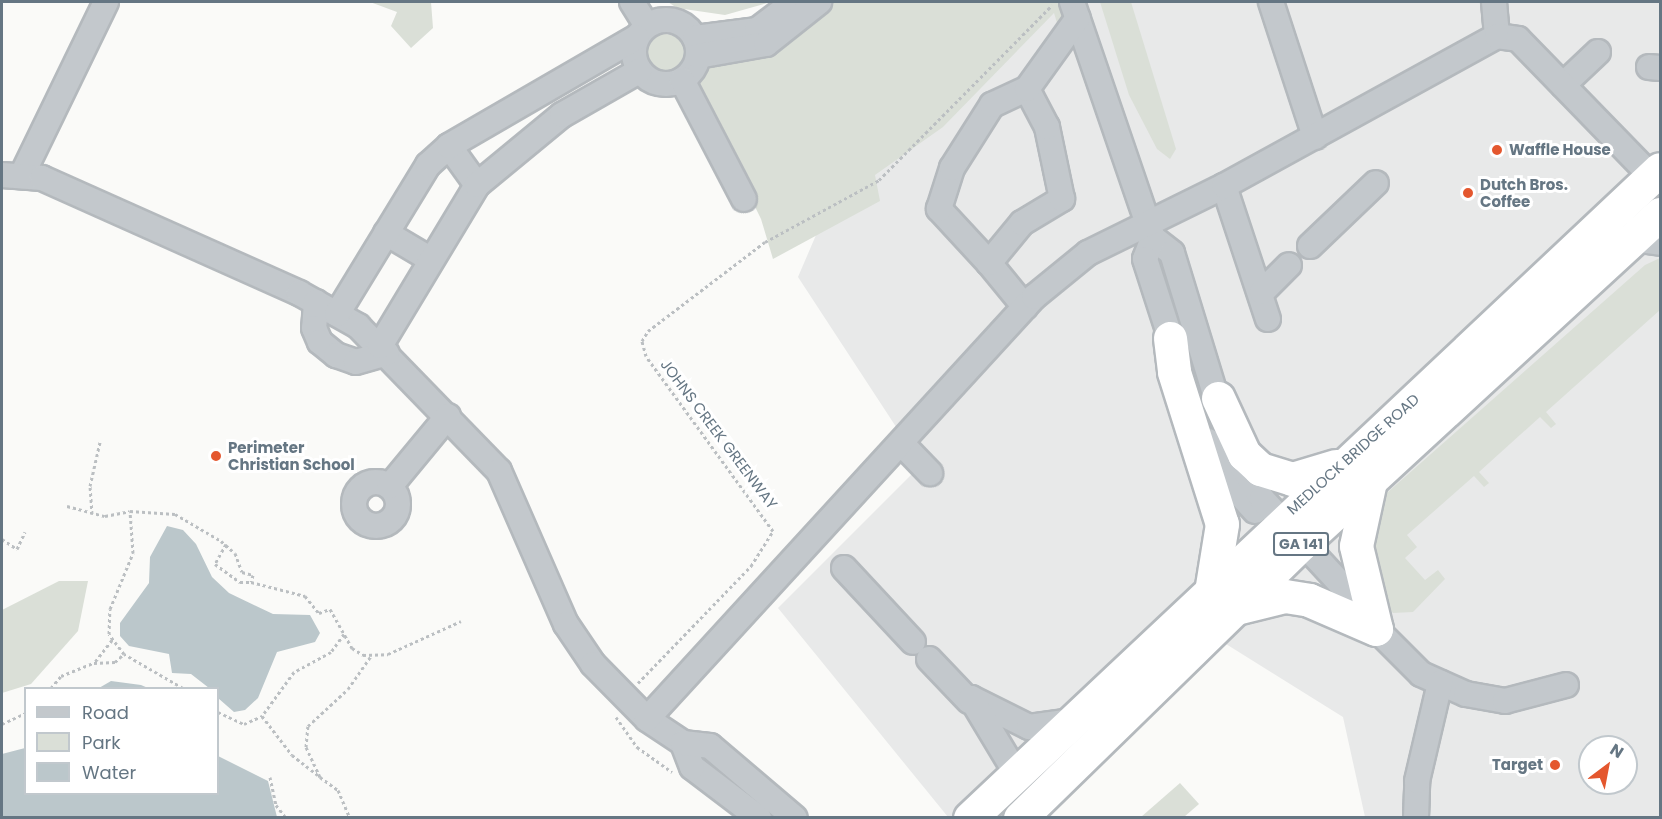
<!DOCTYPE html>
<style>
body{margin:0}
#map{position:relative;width:1662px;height:819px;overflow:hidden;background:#fafaf8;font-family:Poppins,sans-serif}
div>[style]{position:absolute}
.built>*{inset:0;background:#e8e9e9}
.green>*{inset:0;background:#dadfd7}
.round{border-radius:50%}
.water>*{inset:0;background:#bbc7cb}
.path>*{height:3px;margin-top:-1.5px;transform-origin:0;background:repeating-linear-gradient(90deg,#bbbfc2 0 3px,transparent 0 6px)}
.roads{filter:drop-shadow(2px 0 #b4b9bd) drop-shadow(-2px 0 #b4b9bd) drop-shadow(0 2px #b4b9bd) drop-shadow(0 -2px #b4b9bd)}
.minor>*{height:24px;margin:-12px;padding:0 12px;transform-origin:12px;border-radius:12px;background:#c3c8cc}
.minor>.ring{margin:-12px;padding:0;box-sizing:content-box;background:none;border:24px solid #c3c8cc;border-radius:50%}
.highway>*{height:33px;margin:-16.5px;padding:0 16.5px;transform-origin:16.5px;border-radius:16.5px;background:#fff}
.dots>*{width:16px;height:16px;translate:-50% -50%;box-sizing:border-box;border:3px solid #fff;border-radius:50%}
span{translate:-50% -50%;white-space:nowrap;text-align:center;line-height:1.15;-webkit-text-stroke:6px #fff;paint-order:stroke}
.shield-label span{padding:2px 4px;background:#fff;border:2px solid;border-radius:4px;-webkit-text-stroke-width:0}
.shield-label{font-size:14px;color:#657683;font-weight:700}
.poi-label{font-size:15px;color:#657683;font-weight:700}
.left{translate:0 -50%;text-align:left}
.right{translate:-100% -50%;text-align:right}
.street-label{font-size:15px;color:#657683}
.frame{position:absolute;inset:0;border:3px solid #657683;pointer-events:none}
.legend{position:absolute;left:24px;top:687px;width:195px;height:108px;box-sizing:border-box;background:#fff;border:2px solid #c1c8cd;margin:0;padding:8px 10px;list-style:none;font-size:18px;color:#657683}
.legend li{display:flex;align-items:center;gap:12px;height:30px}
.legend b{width:30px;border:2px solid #c1c8cd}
.north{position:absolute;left:1578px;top:735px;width:60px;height:60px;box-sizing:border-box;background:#fff;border:2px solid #c1c8cd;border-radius:50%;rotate:32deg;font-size:16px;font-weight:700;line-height:24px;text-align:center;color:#657683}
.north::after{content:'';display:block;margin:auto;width:21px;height:27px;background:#e4572e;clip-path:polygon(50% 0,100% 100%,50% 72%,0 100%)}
</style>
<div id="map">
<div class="built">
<div style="clip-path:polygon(evenodd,916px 2px,1660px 2px,1660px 817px,1365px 817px,1343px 717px,1202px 629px,1020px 817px,948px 817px,778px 608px,921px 465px,798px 277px,916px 2px,1590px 747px,1626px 747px,1626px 783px,1590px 783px,1590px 747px)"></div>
</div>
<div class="green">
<div style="clip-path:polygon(370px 2px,431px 2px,433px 28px,411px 48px,391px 26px,397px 12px)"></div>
<div style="clip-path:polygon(668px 2px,771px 2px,725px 15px,677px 8px)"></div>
<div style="clip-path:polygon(827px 2px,1062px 2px,1069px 24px,1061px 36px,1054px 13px,943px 127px,875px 175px,880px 201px,773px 259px,761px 219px,696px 86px,712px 60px)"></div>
<div style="clip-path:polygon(1100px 2px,1131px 2px,1176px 149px,1170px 159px,1157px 149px,1129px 95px)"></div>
<div class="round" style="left:645px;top:34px;width:40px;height:40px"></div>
<div style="clip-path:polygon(1660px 258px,1660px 310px,1546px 412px,1556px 424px,1551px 428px,1540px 417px,1479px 472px,1489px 483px,1484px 487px,1474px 476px,1407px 535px,1417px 547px,1405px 558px,1425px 580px,1438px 570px,1445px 579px,1413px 612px,1393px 613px,1381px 600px,1363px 530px,1380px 499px,1645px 265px)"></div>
<div style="clip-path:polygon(59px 581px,88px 581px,78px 631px,31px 684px,2px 693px,2px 610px)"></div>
<div style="clip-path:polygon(1180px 783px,1199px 804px,1184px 817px,1141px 817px)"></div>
</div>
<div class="water">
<div style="clip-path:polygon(167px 526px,183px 530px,196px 544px,212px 577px,229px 593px,273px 614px,310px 615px,320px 633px,315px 642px,277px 652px,258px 698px,245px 710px,234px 712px,218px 698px,218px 688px,209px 688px,191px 674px,172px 673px,169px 654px,129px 646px,120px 636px,120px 623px,149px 583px,150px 557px)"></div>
<div style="clip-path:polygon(111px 681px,141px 685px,148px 688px,99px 688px)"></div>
<div style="clip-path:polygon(25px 748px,26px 794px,218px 794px,218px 756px,268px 781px,277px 817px,2px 817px,2px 754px)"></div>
</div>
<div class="path">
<div style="left:67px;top:506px;width:39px;rotate:15deg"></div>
<div style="left:105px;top:516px;width:25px;rotate:-11deg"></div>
<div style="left:92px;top:514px;width:28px;rotate:-94deg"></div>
<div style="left:90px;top:486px;width:45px;rotate:-77.2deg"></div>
<div style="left:2px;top:539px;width:18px;rotate:34deg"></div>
<div style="left:17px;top:549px;width:19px;rotate:-65deg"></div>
<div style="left:226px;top:544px;width:23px;rotate:119deg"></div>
<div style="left:215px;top:564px;width:31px;rotate:36deg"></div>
<div style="left:240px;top:582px;width:11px"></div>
<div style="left:344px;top:634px;width:22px;rotate:126deg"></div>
<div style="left:331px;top:652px;width:42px;rotate:151.6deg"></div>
<div style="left:294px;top:672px;width:54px;rotate:126deg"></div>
<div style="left:262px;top:716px;width:49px;rotate:52.4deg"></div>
<div style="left:292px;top:755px;width:36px;rotate:38deg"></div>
<div style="left:320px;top:777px;width:33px;rotate:-115deg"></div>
<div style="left:306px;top:747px;width:21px;rotate:-85deg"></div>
<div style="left:308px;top:726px;width:54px;rotate:-42.8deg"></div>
<div style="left:348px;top:689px;width:40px;rotate:-55.1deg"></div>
<div style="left:112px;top:640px;width:29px;rotate:128deg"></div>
<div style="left:94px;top:663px;width:21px;rotate:-3deg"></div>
<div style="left:115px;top:662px;width:12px;rotate:-42deg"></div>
<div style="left:638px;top:683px;width:163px;rotate:-46deg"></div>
<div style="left:751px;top:566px;width:41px;rotate:-57.8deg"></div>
<div style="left:773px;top:531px;width:216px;rotate:-126deg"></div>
<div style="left:646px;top:356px;width:16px;rotate:-105deg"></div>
<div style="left:642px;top:341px;width:12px;rotate:-59deg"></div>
<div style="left:648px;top:331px;width:147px;rotate:-37.3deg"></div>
<div style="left:765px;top:242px;width:130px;rotate:-28.5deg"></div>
<div style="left:879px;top:180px;width:246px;rotate:-45.3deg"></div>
<div style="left:51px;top:688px;width:16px;rotate:-50deg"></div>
<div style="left:61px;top:676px;width:35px;rotate:-22deg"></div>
<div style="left:183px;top:688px;width:68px;rotate:-150deg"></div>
<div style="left:124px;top:654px;width:25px;rotate:-127deg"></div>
<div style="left:109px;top:634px;width:25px;rotate:-88deg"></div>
<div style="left:110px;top:609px;width:61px;rotate:-67.7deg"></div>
<div style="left:133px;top:553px;width:42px;rotate:-94.1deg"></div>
<div style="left:130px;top:511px;width:45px;rotate:3.8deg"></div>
<div style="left:175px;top:514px;width:53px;rotate:30.4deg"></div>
<div style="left:221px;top:541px;width:18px;rotate:41deg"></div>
<div style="left:235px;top:553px;width:20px;rotate:70deg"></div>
<div style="left:242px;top:572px;width:11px;rotate:15deg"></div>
<div style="left:253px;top:575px;width:7px;rotate:106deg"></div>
<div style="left:251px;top:582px;width:56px;rotate:14.5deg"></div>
<div style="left:305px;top:596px;width:22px;rotate:51deg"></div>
<div style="left:319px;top:613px;width:12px;rotate:-20deg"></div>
<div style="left:330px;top:609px;width:45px;rotate:60.6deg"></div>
<div style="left:352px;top:648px;width:13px;rotate:32deg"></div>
<div style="left:363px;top:655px;width:25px;rotate:-2deg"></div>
<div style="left:388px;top:654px;width:80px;rotate:-24.3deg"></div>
<div style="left:218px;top:712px;width:29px;rotate:25deg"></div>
<div style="left:244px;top:724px;width:20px;rotate:-24deg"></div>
<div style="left:616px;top:717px;width:37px;rotate:55deg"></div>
<div style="left:637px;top:747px;width:43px;rotate:35.5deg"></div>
<div style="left:2px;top:724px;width:26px;rotate:-25deg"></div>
<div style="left:270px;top:777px;width:29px;rotate:78deg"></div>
<div style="left:276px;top:805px;width:16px;rotate:52deg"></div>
<div style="left:320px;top:777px;width:22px;rotate:36deg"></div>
<div style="left:338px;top:790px;width:30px;rotate:67deg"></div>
</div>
<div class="roads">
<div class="minor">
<div style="left:632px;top:2px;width:28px;rotate:58deg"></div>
<div style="left:1072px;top:2px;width:250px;rotate:71.1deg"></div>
<div style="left:1153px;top:238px;width:24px;rotate:38deg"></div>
<div style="left:1172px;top:253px;width:167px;rotate:73deg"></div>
<div style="left:1271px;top:2px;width:142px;rotate:71.9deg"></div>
<div style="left:1494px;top:2px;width:34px;rotate:85deg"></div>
<div class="ring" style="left:634px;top:20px;width:40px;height:40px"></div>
<div style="left:695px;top:38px;width:63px;rotate:-7.4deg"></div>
<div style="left:757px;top:30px;width:46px;rotate:-37.1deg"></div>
<div style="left:698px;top:56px;width:69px;rotate:-10deg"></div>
<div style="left:766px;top:44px;width:68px;rotate:-38.4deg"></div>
<div style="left:1649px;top:67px;width:11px;rotate:5deg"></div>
<div style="left:682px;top:80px;width:134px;rotate:62.5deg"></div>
<div style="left:1563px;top:85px;width:48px;rotate:-43.3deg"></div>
<div style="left:449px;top:146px;width:48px;rotate:54.3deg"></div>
<div style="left:23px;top:173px;width:190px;rotate:-64.1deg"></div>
<div style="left:2px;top:175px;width:40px;rotate:4.3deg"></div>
<div style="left:42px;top:178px;width:282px;rotate:24.1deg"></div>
<div style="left:299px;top:293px;width:68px;rotate:29.2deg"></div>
<div style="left:358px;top:326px;width:202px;rotate:45.8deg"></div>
<div style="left:499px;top:471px;width:167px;rotate:66.4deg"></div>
<div style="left:566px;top:624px;width:48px;rotate:56deg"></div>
<div style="left:593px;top:664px;width:77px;rotate:45.5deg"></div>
<div style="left:647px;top:719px;width:43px;rotate:33.7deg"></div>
<div style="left:1224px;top:186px;width:140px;rotate:71.7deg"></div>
<div style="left:386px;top:233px;width:51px;rotate:30.6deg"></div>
<div style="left:1153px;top:238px;width:22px;rotate:111deg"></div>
<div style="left:1145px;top:259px;width:98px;rotate:72.1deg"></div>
<div style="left:1633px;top:239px;width:27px;rotate:8deg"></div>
<div style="left:1310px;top:246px;width:91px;rotate:-43.7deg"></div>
<div style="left:989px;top:263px;width:74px;rotate:-132.8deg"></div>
<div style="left:939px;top:209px;width:43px;rotate:-72.4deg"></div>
<div style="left:952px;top:168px;width:75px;rotate:-57.6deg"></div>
<div style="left:992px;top:105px;width:38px;rotate:-25deg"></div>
<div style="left:1262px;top:292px;width:38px;rotate:-45deg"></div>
<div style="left:316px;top:302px;width:26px;rotate:94deg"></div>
<div style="left:314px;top:328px;width:15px;rotate:67deg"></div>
<div style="left:320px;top:342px;width:21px;rotate:39deg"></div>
<div style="left:336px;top:355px;width:21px;rotate:19deg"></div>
<div style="left:356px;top:362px;width:32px;rotate:-16deg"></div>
<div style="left:1025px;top:307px;width:57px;rotate:-129.3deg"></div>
<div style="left:989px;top:263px;width:52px;rotate:-50.5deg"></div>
<div style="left:1022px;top:223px;width:47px;rotate:-31deg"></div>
<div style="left:1062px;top:199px;width:74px;rotate:-101.8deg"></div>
<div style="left:1047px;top:127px;width:43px;rotate:-117.8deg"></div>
<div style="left:1027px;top:89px;width:87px;rotate:-54.3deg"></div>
<div style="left:337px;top:314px;width:175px;rotate:-58.6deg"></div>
<div style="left:428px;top:165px;width:28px;rotate:-42deg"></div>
<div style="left:449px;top:146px;width:217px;rotate:-30.1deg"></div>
<div style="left:380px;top:346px;width:188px;rotate:-58.9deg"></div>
<div style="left:477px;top:185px;width:110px;rotate:-39.5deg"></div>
<div style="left:562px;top:115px;width:89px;rotate:-29.7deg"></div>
<div style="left:1208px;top:441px;width:46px;rotate:62.9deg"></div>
<div style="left:1229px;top:482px;width:39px;rotate:48deg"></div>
<div style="left:901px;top:443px;width:42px;rotate:46deg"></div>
<div style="left:1235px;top:455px;width:52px;rotate:58.5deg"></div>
<div style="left:1262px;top:499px;width:129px;rotate:47.2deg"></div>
<div style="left:1350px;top:594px;width:15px;rotate:70deg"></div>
<div style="left:1355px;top:608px;width:93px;rotate:45deg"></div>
<div style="left:1421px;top:674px;width:49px;rotate:24deg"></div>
<div style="left:1466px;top:694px;width:40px;rotate:10deg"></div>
<div style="left:1505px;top:701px;width:63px;rotate:-14.7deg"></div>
<div class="ring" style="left:354px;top:482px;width:20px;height:20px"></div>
<div style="left:390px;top:486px;width:91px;rotate:-50.4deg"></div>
<div style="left:844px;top:568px;width:101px;rotate:47deg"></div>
<div style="left:929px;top:659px;width:58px;rotate:46.4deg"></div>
<div style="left:971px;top:698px;width:65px;rotate:26.6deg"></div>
<div style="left:1029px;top:727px;width:42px;rotate:-8.1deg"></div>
<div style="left:971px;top:698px;width:87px;rotate:59deg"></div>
<div style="left:647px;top:719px;width:573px;rotate:-47.48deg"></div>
<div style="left:1034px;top:297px;width:70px;rotate:-39.2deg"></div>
<div style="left:1088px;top:253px;width:152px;rotate:-26.2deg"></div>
<div style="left:1224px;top:186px;width:311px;rotate:-28.8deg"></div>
<div style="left:1497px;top:36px;width:21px;rotate:8deg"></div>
<div style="left:1518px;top:39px;width:192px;rotate:45.8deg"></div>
<div style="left:759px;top:818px;width:84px;rotate:-142.7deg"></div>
<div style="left:692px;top:767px;width:26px;rotate:-111deg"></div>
<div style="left:683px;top:743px;width:27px;rotate:6deg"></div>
<div style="left:710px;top:746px;width:111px;rotate:40.3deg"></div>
<div style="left:1416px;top:818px;width:37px;rotate:-88deg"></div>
<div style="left:1417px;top:781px;width:101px;rotate:-76.8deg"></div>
</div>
<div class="highway">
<div style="left:1170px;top:338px;width:34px;rotate:83deg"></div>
<div style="left:1174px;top:372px;width:159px;rotate:72.5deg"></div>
<div style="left:1222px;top:524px;width:63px;rotate:99.2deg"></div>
<div style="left:1218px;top:398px;width:62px;rotate:65.1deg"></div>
<div style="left:1244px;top:454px;width:22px;rotate:43deg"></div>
<div style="left:1260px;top:469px;width:34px;rotate:17deg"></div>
<div style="left:1292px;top:479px;width:46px;rotate:-16.5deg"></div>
<div style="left:1370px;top:481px;width:66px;rotate:102.2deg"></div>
<div style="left:1356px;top:546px;width:85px;rotate:76.5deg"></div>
<div style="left:1236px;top:608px;width:50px;rotate:-13.8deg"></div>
<div style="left:1285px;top:596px;width:24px;rotate:9deg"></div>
<div style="left:1309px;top:600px;width:73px;rotate:23.4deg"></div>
<div style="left:970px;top:818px;width:947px;rotate:-43.25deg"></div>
<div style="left:1020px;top:818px;width:394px;rotate:-44.3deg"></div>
<div style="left:1302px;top:543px;width:486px;rotate:-42.6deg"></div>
</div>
</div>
<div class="dots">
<div style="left:1497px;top:150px;background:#e4572e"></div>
<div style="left:1468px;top:193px;background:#e4572e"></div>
<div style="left:216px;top:456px;background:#e4572e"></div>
<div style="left:1555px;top:765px;background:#e4572e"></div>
</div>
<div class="shield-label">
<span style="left:1301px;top:544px">GA 141</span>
</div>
<div class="poi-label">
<span class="left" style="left:1509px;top:150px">Waffle House</span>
<span class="left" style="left:1480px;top:193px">Dutch Bros.<br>Coffee</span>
<span class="left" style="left:228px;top:456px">Perimeter<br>Christian School</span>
<span class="right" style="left:1543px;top:765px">Target</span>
</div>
<div class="street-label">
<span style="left:719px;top:434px;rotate:53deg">JOHNS CREEK GREENWAY</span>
<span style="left:1353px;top:454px;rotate:-42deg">MEDLOCK BRIDGE ROAD</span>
</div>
<div class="frame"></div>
<ul class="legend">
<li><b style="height:8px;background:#c3c8cc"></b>Road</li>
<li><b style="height:16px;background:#dadfd7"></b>Park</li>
<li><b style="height:16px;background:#bbc7cb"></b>Water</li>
</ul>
<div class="north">N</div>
</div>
